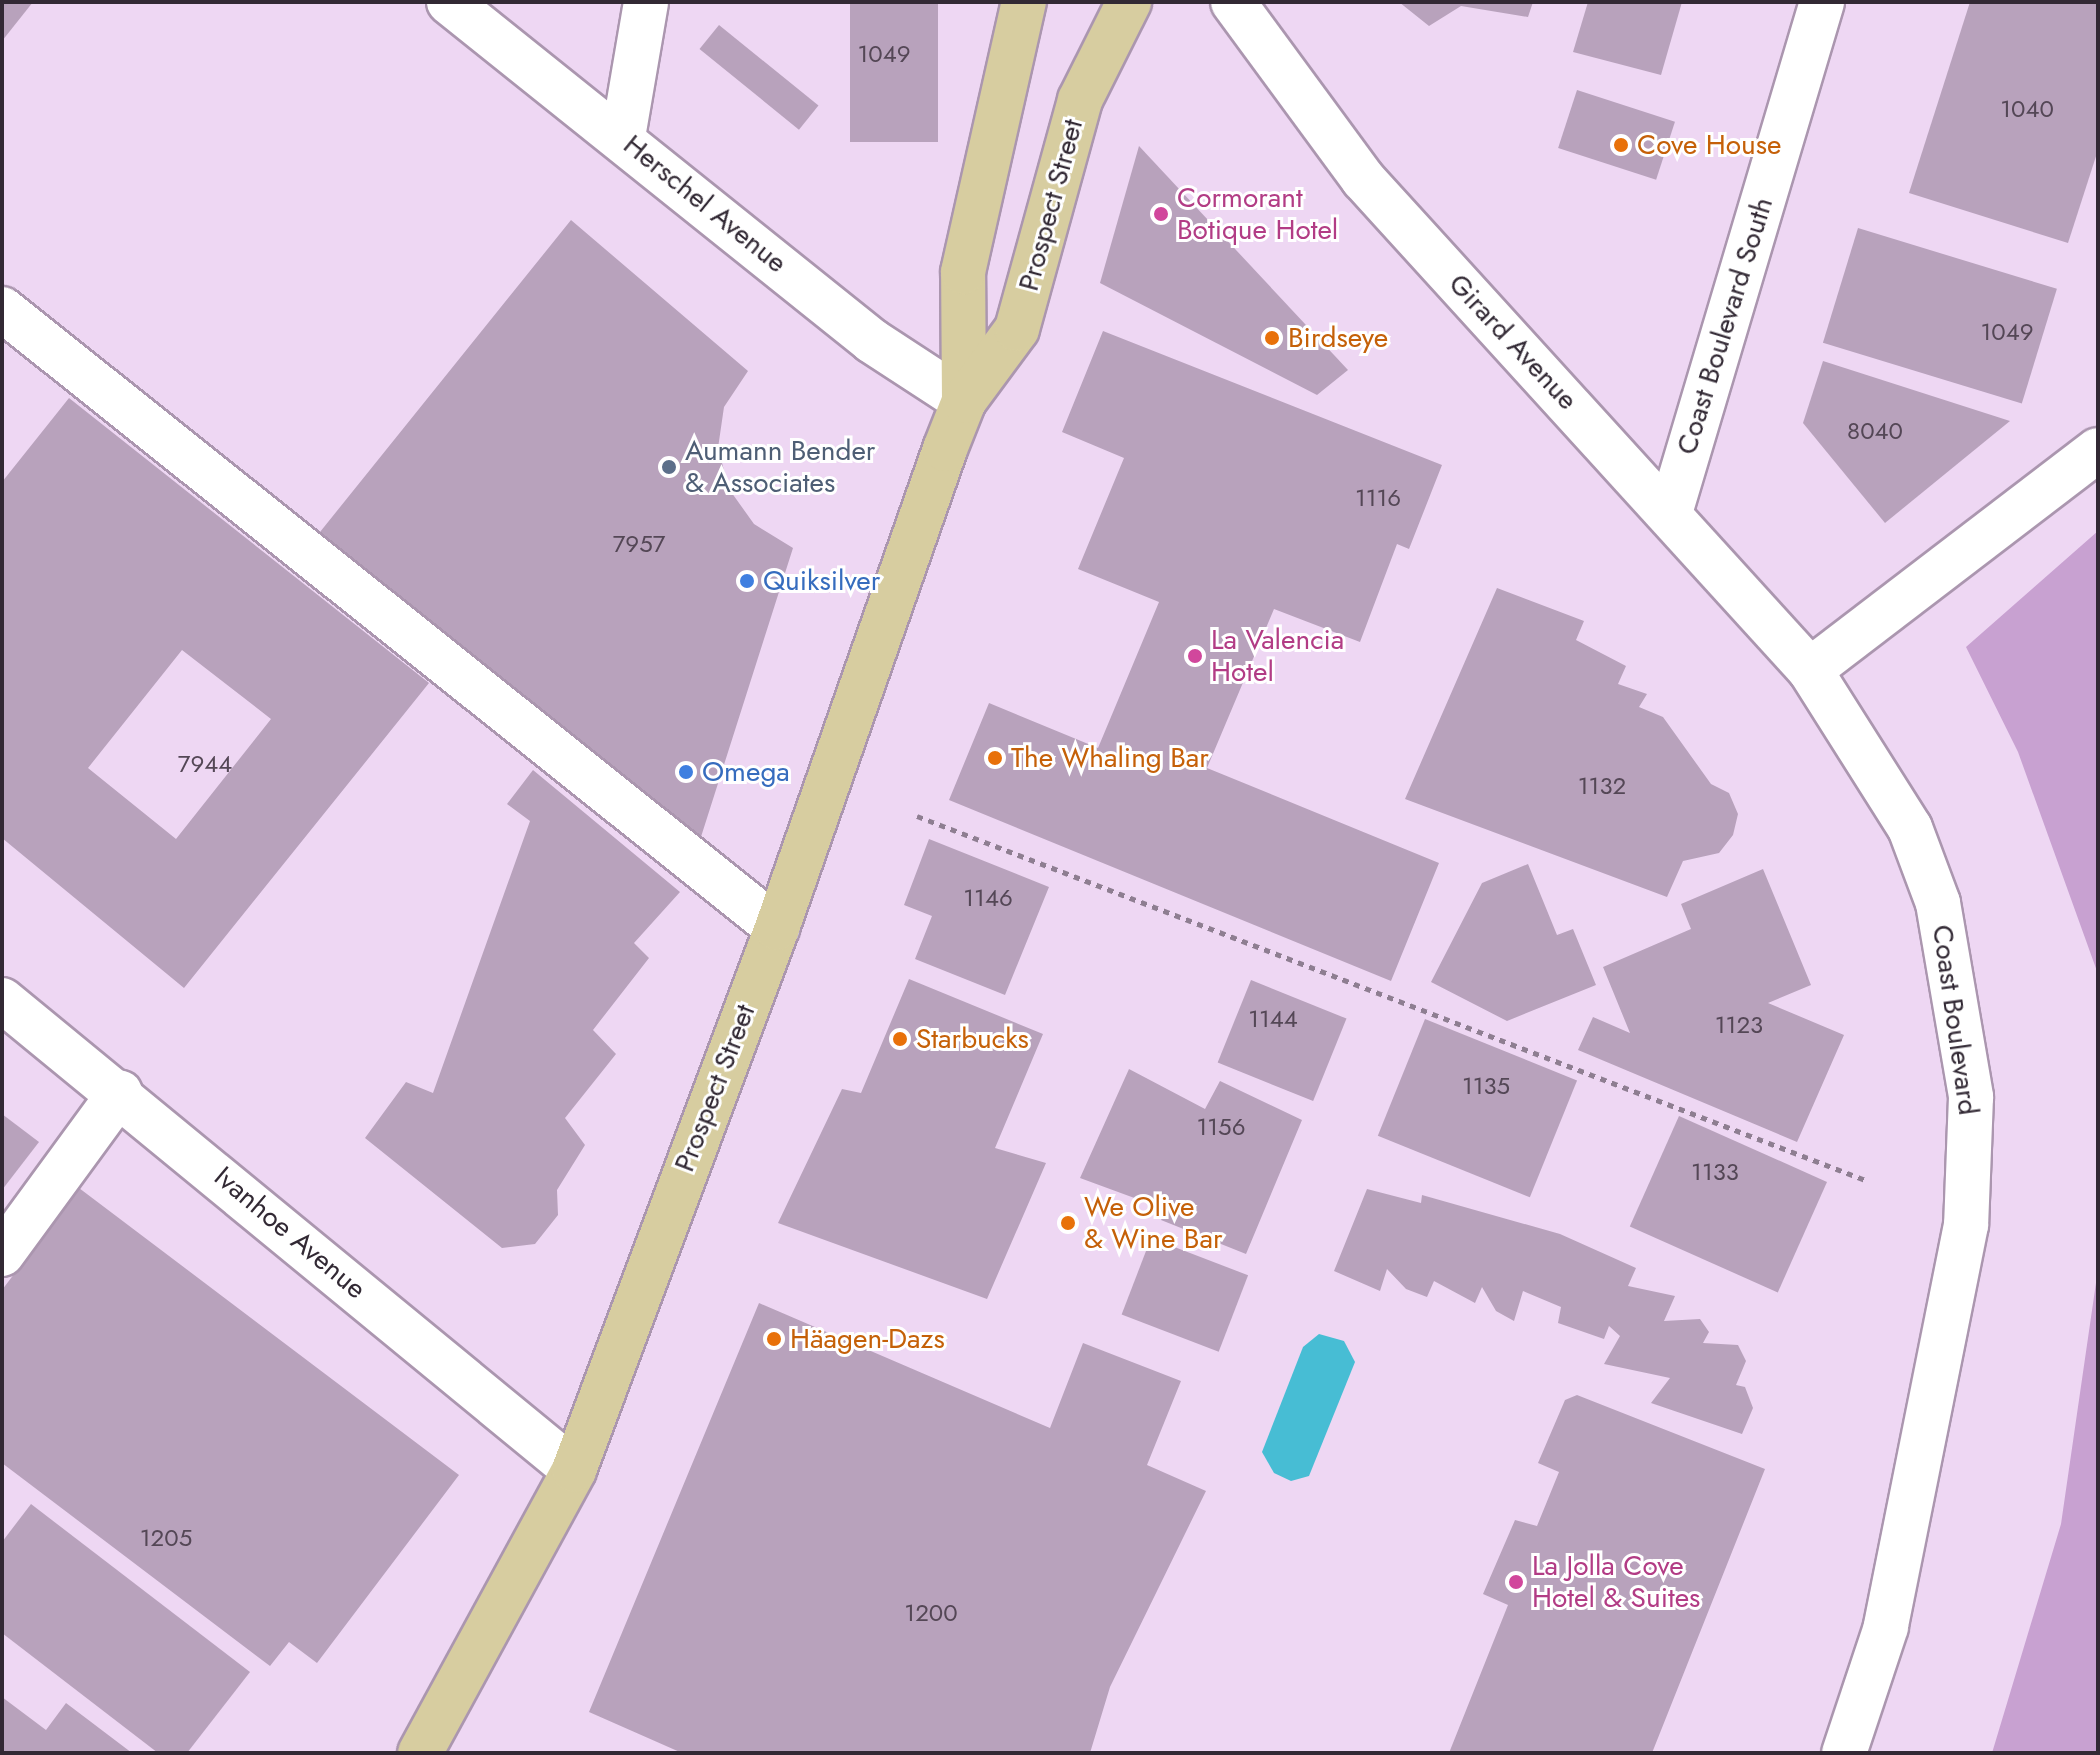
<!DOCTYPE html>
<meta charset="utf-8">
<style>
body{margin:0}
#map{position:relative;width:2100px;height:1755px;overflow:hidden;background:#eed7f3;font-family:Jost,sans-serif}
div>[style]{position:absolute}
.green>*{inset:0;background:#c8a1d1}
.water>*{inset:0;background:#47bdd4}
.building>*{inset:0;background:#b8a2bc;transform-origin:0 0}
.path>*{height:5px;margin-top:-2.5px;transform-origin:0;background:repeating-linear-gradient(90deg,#8e7e91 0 6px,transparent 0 12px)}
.roads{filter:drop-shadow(2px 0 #ab96af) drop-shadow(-2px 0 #ab96af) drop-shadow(0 2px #ab96af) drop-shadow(0 -2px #ab96af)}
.minor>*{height:44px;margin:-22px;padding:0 22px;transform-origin:22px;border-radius:22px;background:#fff}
.major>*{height:44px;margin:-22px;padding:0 22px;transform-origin:22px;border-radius:22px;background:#d7cda0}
.dots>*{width:22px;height:22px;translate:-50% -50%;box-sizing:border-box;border:4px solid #fff;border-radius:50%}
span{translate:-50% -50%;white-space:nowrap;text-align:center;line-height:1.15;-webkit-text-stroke:6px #fff;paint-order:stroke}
.number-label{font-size:24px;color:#544756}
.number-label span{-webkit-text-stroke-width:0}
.food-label{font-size:28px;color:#c56008}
.left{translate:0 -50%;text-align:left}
.hotel-label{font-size:28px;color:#b23c85}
.street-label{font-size:28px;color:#322934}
.service-label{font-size:28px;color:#4e5e75}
.shop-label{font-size:28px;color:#366cbe}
.frame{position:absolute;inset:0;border:4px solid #322934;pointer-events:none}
</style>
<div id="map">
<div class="green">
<div style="clip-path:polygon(2098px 531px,2098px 974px,2018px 752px,1966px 647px)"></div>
<div style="clip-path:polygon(2098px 1269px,2098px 1753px,1992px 1753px,2061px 1524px)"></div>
</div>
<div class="water">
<div style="clip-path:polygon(1319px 1334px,1344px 1341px,1355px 1362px,1309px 1476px,1291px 1481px,1274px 1473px,1262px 1452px,1303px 1347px)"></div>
</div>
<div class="building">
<div style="clip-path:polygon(2px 2px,33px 2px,2px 41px)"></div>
<div style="left:850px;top:2px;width:88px;height:140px"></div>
<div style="clip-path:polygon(1399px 2px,1533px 2px,1528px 17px,1461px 6px,1429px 26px)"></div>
<div style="clip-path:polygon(1588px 2px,1682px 2px,1661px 75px,1573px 52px)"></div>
<div style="clip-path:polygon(1970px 2px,2098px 2px,2098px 150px,2068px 243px,1909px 193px)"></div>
<div style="left:719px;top:25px;width:128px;height:31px;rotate:39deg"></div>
<div style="left:1577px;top:90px;width:103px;height:61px;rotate:18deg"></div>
<div style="clip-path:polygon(1139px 146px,1348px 370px,1317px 395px,1100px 283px)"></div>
<div style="clip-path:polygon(571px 220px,748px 371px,724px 407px,718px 448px,729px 489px,754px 524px,793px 548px,700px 840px,320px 532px)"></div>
<div style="left:1858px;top:228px;width:208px;height:120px;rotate:17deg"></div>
<div style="clip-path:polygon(1103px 331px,1442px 465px,1409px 549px,1397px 544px,1360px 642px,1274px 609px,1207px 768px,1439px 863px,1391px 981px,949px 800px,989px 703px,1098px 748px,1159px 602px,1078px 569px,1124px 458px,1062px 432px)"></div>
<div style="clip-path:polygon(1823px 361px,2010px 421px,1885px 523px,1803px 423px)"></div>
<div style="clip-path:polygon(evenodd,69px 398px,429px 683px,184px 988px,2px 838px,2px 482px,69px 398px,182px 650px,271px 719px,176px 839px,88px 768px,182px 650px)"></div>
<div style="clip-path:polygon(1497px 588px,1584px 621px,1576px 640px,1626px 666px,1618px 684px,1647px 694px,1639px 707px,1663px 717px,1711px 784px,1729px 793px,1738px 814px,1733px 835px,1719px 853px,1683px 861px,1667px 897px,1405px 799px)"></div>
<div style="clip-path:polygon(533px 770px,680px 892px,634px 943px,649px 958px,593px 1030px,616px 1054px,565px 1118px,585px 1145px,557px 1190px,558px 1215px,535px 1244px,502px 1248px,365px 1138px,406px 1082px,433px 1093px,530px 821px,507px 804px)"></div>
<div style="clip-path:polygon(929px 839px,1049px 887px,1005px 995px,915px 959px,932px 916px,904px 905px)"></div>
<div style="clip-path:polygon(1528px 864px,1557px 935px,1573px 929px,1596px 985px,1507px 1021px,1431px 982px,1482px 883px)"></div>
<div style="clip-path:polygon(1763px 869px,1811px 985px,1768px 1003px,1844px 1035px,1797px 1142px,1578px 1050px,1593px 1017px,1630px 1033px,1603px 967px,1691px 929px,1681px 904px)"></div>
<div style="clip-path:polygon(909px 979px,1043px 1034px,995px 1148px,1046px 1163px,987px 1299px,778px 1223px,842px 1089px,861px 1093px)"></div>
<div style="left:1251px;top:980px;width:103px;height:89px;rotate:22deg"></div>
<div style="left:1425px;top:1019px;width:164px;height:126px;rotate:22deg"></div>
<div style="clip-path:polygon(1129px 1069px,1205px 1109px,1220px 1081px,1302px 1120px,1246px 1254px,1161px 1220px,1167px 1210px,1080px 1178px)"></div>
<div style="clip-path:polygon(2px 1114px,39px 1142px,2px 1190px)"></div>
<div style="left:1679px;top:1116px;width:162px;height:121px;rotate:24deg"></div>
<div style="clip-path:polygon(79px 1188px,459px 1475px,317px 1663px,289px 1642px,270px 1666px,2px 1463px,2px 1290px)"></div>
<div style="clip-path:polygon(1367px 1189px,1421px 1203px,1422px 1195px,1560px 1234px,1636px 1268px,1628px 1286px,1675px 1296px,1664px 1321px,1700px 1319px,1709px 1332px,1703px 1343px,1738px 1345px,1746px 1361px,1736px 1385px,1745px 1387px,1753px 1408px,1742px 1434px,1651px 1403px,1670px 1378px,1604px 1364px,1620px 1336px,1609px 1326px,1604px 1339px,1558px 1323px,1561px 1307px,1523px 1291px,1514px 1321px,1496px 1311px,1482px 1287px,1475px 1303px,1434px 1281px,1427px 1297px,1406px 1289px,1387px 1269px,1380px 1291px,1334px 1271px)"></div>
<div style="left:1151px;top:1238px;width:104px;height:82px;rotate:21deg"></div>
<div style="clip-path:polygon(759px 1303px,1050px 1428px,1083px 1343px,1181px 1381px,1147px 1465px,1206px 1491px,1110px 1687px,1090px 1753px,682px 1753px,589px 1712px)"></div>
<div style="clip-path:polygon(1577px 1395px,1765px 1469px,1652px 1753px,1449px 1753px,1508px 1605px,1483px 1594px,1515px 1520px,1537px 1526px,1559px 1472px,1538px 1463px,1565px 1400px)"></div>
<div style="clip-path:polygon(31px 1504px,250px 1672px,187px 1753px,158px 1753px,2px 1633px,2px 1542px)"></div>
<div style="clip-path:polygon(2px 1697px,46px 1730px,66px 1703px,132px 1753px,2px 1753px)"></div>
</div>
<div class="path">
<div style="left:917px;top:816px;width:1019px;rotate:21deg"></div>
</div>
<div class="roads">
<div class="minor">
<div style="left:449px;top:2px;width:542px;rotate:38.71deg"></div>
<div style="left:872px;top:341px;width:110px;rotate:33.1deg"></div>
<div style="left:1233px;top:2px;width:220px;rotate:53.7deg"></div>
<div style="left:1363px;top:179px;width:664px;rotate:47.69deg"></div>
<div style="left:1810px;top:670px;width:187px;rotate:57.7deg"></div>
<div style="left:1910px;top:828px;width:80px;rotate:69.5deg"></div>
<div style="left:1938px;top:903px;width:197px;rotate:80.3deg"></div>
<div style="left:1971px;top:1097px;width:128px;rotate:92.2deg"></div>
<div style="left:1966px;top:1225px;width:410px;rotate:101.3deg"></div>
<div style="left:1886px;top:1627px;width:133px;rotate:108.4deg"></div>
<div style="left:623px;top:137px;width:137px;rotate:-80.3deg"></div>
<div style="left:2px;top:309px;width:992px;rotate:38.61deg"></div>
<div style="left:1670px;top:513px;width:533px;rotate:-73.43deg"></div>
<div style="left:1810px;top:670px;width:362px;rotate:-37.4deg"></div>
<div style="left:2px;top:1000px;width:740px;rotate:39.41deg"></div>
<div style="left:2px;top:1254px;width:200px;rotate:-53.8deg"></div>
</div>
<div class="major">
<div style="left:964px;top:401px;width:129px;rotate:-90.4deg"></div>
<div style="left:963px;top:272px;width:277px;rotate:-77.3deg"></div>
<div style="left:420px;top:1753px;width:322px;rotate:-61.4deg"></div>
<div style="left:574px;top:1470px;width:579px;rotate:-69.47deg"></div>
<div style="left:777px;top:928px;width:508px;rotate:-70.67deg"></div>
<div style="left:945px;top:449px;width:52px;rotate:-68.4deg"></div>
<div style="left:964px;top:401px;width:89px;rotate:-53.6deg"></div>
<div style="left:1017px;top:329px;width:238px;rotate:-74.6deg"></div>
<div style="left:1080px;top:100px;width:110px;rotate:-63.4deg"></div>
</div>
</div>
<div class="dots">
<div style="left:1621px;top:145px;background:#e8710a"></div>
<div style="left:1161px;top:214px;background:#d1479c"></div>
<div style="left:1272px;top:338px;background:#e8710a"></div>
<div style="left:669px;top:467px;background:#5c6f8a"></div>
<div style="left:747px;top:581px;background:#3f7fe0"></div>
<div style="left:1195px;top:656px;background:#d1479c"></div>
<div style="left:995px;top:758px;background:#e8710a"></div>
<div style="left:686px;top:772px;background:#3f7fe0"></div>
<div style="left:900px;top:1039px;background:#e8710a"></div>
<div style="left:1068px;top:1223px;background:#e8710a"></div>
<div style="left:774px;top:1339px;background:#e8710a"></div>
<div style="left:1516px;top:1582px;background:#d1479c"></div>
</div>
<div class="number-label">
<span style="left:884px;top:54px">1049</span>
<span style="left:2027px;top:109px">1040</span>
<span style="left:2007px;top:332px">1049</span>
<span style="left:1875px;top:431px">8040</span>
<span style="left:1378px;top:498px">1116</span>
<span style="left:639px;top:544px">7957</span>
<span style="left:205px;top:764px">7944</span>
<span style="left:1602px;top:786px">1132</span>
<span style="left:988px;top:898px">1146</span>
<span style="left:1273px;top:1019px">1144</span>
<span style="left:1739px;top:1025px">1123</span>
<span style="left:1486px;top:1086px">1135</span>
<span style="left:1221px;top:1127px">1156</span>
<span style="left:1715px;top:1172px">1133</span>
<span style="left:166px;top:1538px">1205</span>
<span style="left:931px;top:1613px">1200</span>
</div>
<div class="food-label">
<span class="left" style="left:1637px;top:145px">Cove House</span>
<span class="left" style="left:1288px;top:338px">Birdseye</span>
<span class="left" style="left:1011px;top:758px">The Whaling Bar</span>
<span class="left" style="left:916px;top:1039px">Starbucks</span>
<span class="left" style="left:1084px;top:1223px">We Olive<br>&amp; Wine Bar</span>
<span class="left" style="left:790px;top:1339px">Häagen-Dazs</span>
</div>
<div class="hotel-label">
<span class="left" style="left:1177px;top:214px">Cormorant<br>Botique Hotel</span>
<span class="left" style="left:1211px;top:656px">La Valencia<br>Hotel</span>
<span class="left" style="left:1532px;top:1582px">La Jolla Cove<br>Hotel &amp; Suites</span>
</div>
<div class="street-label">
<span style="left:705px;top:204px;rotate:39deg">Herschel Avenue</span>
<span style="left:1051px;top:205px;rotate:-75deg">Prospect Street</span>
<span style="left:1725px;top:326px;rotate:-73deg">Coast Boulevard South</span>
<span style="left:1513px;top:342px;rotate:47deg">Girard Avenue</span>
<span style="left:1955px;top:1020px;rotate:82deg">Coast Boulevard</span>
<span style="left:715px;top:1088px;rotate:-69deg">Prospect Street</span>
<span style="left:290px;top:1233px;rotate:40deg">Ivanhoe Avenue</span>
</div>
<div class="service-label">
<span class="left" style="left:685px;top:467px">Aumann Bender<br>&amp; Associates</span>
</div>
<div class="shop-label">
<span class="left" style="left:763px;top:581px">Quiksilver</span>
<span class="left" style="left:702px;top:772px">Omega</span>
</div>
<div class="frame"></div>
</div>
